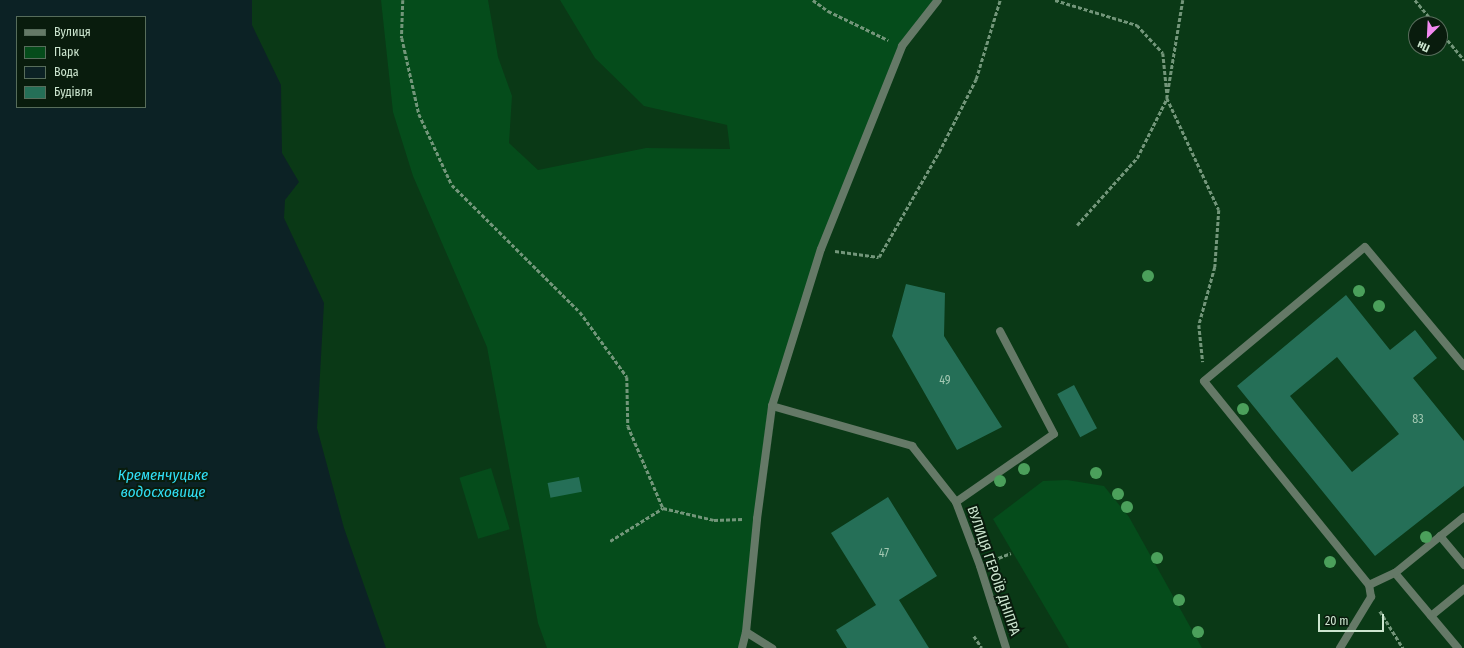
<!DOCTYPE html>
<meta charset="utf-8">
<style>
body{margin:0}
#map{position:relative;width:1464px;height:648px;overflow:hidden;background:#0a3916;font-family:"Fira Sans Condensed",sans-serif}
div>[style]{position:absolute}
.green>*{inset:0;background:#054c1b;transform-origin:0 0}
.water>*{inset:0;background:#0c2225}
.building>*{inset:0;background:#256f57;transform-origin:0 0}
.path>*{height:2.5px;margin-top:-1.25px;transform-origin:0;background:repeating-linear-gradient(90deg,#73967a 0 4px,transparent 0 6px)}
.service>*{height:8px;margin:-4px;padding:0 4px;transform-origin:4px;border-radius:4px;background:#657967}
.minor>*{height:8px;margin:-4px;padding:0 4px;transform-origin:4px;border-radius:4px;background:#657967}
.trees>*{width:12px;height:12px;margin:-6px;border-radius:50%;background:#4ba05b}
span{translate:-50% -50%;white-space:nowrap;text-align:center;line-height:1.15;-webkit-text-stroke:4px #091c0d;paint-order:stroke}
.number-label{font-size:12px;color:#a3c8b2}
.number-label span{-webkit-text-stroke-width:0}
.street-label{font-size:14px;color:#cde6d0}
.water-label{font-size:15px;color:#31e0f5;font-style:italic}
.legend{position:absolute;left:16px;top:16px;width:130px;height:92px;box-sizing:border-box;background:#091c0d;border:1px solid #576d5b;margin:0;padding:5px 7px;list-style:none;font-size:12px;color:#cde6d0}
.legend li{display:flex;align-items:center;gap:8px;height:20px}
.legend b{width:20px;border:1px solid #576d5b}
.north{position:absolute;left:1408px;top:16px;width:40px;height:40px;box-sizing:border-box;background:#091c0d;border:1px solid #576d5b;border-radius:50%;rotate:204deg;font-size:11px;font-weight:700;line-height:16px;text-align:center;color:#cde6d0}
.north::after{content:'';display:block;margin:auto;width:14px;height:18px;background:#f38af1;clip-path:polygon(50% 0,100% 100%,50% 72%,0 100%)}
.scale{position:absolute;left:1318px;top:614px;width:66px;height:18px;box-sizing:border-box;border:2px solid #cde6d0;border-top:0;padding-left:5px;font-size:12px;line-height:14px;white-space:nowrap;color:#cde6d0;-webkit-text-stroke:3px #091c0d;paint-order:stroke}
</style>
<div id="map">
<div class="green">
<div style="clip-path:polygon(381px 0,488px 0,498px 57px,512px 96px,509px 143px,538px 170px,646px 148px,730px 149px,727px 125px,644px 106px,595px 58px,560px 0,938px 0,902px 46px,821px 249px,772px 406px,742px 648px,547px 648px,538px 623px,487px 347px,413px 176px,393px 112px)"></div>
<div style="left:491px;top:468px;width:64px;height:33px;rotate:73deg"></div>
<div style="clip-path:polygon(1067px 480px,1104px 486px,1129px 517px,1202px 648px,1069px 648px,993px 519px,1043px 481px)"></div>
</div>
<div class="water">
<div style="clip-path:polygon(evenodd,0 0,252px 0,252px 25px,281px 85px,282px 153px,299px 182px,285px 200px,284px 218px,324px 303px,317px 428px,344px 528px,386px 648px,0 648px,0 0,17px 17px,145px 17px,145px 107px,17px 107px,17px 17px)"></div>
</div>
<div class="building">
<div style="clip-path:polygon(906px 284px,945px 293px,944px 336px,1002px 427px,957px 450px,892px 336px)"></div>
<div style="clip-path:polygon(evenodd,1346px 295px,1390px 350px,1415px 330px,1437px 358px,1413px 378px,1464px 441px,1464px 486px,1375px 556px,1237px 386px,1346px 295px,1337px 357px,1399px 434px,1352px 472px,1290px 396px,1337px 357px)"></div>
<div style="left:1074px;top:385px;width:49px;height:19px;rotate:62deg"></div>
<div style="left:579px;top:477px;width:15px;height:32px;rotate:79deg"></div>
<div style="clip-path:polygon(888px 497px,937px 576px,899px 600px,929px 648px,847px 648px,836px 630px,876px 605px,831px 533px)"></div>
</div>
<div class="path">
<div style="left:403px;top:0;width:38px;rotate:92deg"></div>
<div style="left:402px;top:38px;width:78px;rotate:77.4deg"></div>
<div style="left:419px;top:114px;width:78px;rotate:65.1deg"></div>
<div style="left:452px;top:185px;width:180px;rotate:44.8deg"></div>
<div style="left:580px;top:312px;width:80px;rotate:54.1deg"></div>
<div style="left:627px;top:377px;width:49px;rotate:88.8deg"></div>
<div style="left:628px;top:426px;width:89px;rotate:66.9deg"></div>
<div style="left:813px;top:0;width:19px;rotate:36deg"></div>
<div style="left:828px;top:11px;width:67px;rotate:25.8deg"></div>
<div style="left:1055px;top:0;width:86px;rotate:17deg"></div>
<div style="left:1137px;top:25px;width:38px;rotate:47deg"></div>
<div style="left:1163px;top:53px;width:40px;rotate:84.3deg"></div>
<div style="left:1183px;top:0;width:99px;rotate:99.3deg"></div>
<div style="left:1167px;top:98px;width:123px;rotate:65.1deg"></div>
<div style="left:1219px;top:210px;width:57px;rotate:94deg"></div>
<div style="left:1215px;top:267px;width:60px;rotate:105.4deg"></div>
<div style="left:1199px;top:325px;width:37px;rotate:84deg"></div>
<div style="left:1415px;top:0;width:31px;rotate:50deg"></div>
<div style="left:1440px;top:31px;width:38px;rotate:50deg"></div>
<div style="left:1077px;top:225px;width:90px;rotate:-48.2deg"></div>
<div style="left:1137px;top:158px;width:67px;rotate:-63.4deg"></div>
<div style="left:835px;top:251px;width:44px;rotate:7.8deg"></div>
<div style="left:879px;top:257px;width:121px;rotate:-60.3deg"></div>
<div style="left:939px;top:152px;width:82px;rotate:-63.1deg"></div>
<div style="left:976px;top:79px;width:83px;rotate:-73.1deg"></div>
<div style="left:610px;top:541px;width:62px;rotate:-31.9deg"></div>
<div style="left:663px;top:508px;width:52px;rotate:13.2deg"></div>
<div style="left:714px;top:520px;width:29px;rotate:-2deg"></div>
<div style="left:993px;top:560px;width:19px;rotate:-21deg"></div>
<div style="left:1380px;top:611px;width:44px;rotate:58.1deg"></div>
<div style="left:974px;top:636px;width:14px;rotate:56deg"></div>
</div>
<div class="service">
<div style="left:956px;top:502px;width:119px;rotate:-34.8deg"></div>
<div style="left:1054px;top:434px;width:116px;rotate:-117.7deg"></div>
<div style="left:1440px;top:536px;width:38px;rotate:50deg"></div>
<div style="left:1395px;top:573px;width:98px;rotate:50deg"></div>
<div style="left:1369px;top:585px;width:262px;rotate:-129deg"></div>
<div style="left:1204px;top:381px;width:209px;rotate:-39.8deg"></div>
<div style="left:1365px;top:247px;width:155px;rotate:50.2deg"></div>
<div style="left:1431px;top:616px;width:43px;rotate:-39.3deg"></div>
<div style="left:746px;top:632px;width:31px;rotate:32deg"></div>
<div style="left:1340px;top:648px;width:60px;rotate:-58.7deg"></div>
<div style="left:1371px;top:597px;width:12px;rotate:-99deg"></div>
<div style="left:1369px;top:585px;width:29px;rotate:-25deg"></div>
<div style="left:1395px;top:573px;width:89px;rotate:-39.1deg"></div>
</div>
<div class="minor">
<div style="left:772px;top:406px;width:146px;rotate:15.9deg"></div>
<div style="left:912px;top:446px;width:71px;rotate:51.8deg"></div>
<div style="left:956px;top:502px;width:68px;rotate:69.4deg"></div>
<div style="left:980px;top:566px;width:86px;rotate:72.4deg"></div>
<div style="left:742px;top:648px;width:16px;rotate:-76deg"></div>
<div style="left:746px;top:632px;width:114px;rotate:-84.4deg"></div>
<div style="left:757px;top:519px;width:114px;rotate:-82.4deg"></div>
<div style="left:772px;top:406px;width:164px;rotate:-72.7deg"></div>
<div style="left:821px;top:249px;width:219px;rotate:-68.2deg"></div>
<div style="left:902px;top:46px;width:58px;rotate:-52deg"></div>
</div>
<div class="trees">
<div style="left:1148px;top:276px"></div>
<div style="left:1359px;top:291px"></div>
<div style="left:1379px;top:306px"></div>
<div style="left:1243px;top:409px"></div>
<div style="left:1024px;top:469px"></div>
<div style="left:1096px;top:473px"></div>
<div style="left:1000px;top:481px"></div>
<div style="left:1118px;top:494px"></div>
<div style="left:1127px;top:507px"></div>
<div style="left:1426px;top:537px"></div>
<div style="left:1157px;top:558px"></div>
<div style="left:1330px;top:562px"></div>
<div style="left:1179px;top:600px"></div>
<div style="left:1198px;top:632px"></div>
</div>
<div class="number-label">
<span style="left:945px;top:381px">49</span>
<span style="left:1418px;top:420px">83</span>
<span style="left:884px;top:554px">47</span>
</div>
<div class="street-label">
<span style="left:993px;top:571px;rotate:71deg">ВУЛИЦЯ ГЕРОЇВ ДНІПРА</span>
</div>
<div class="water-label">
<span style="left:163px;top:484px">Кременчуцьке<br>водосховище</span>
</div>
<ul class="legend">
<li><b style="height:5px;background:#657967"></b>Вулиця</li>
<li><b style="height:11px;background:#054c1b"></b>Парк</li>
<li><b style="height:11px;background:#0c2225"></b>Вода</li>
<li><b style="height:11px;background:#256f57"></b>Будівля</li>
</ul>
<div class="north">Пн</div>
<div class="scale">20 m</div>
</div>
